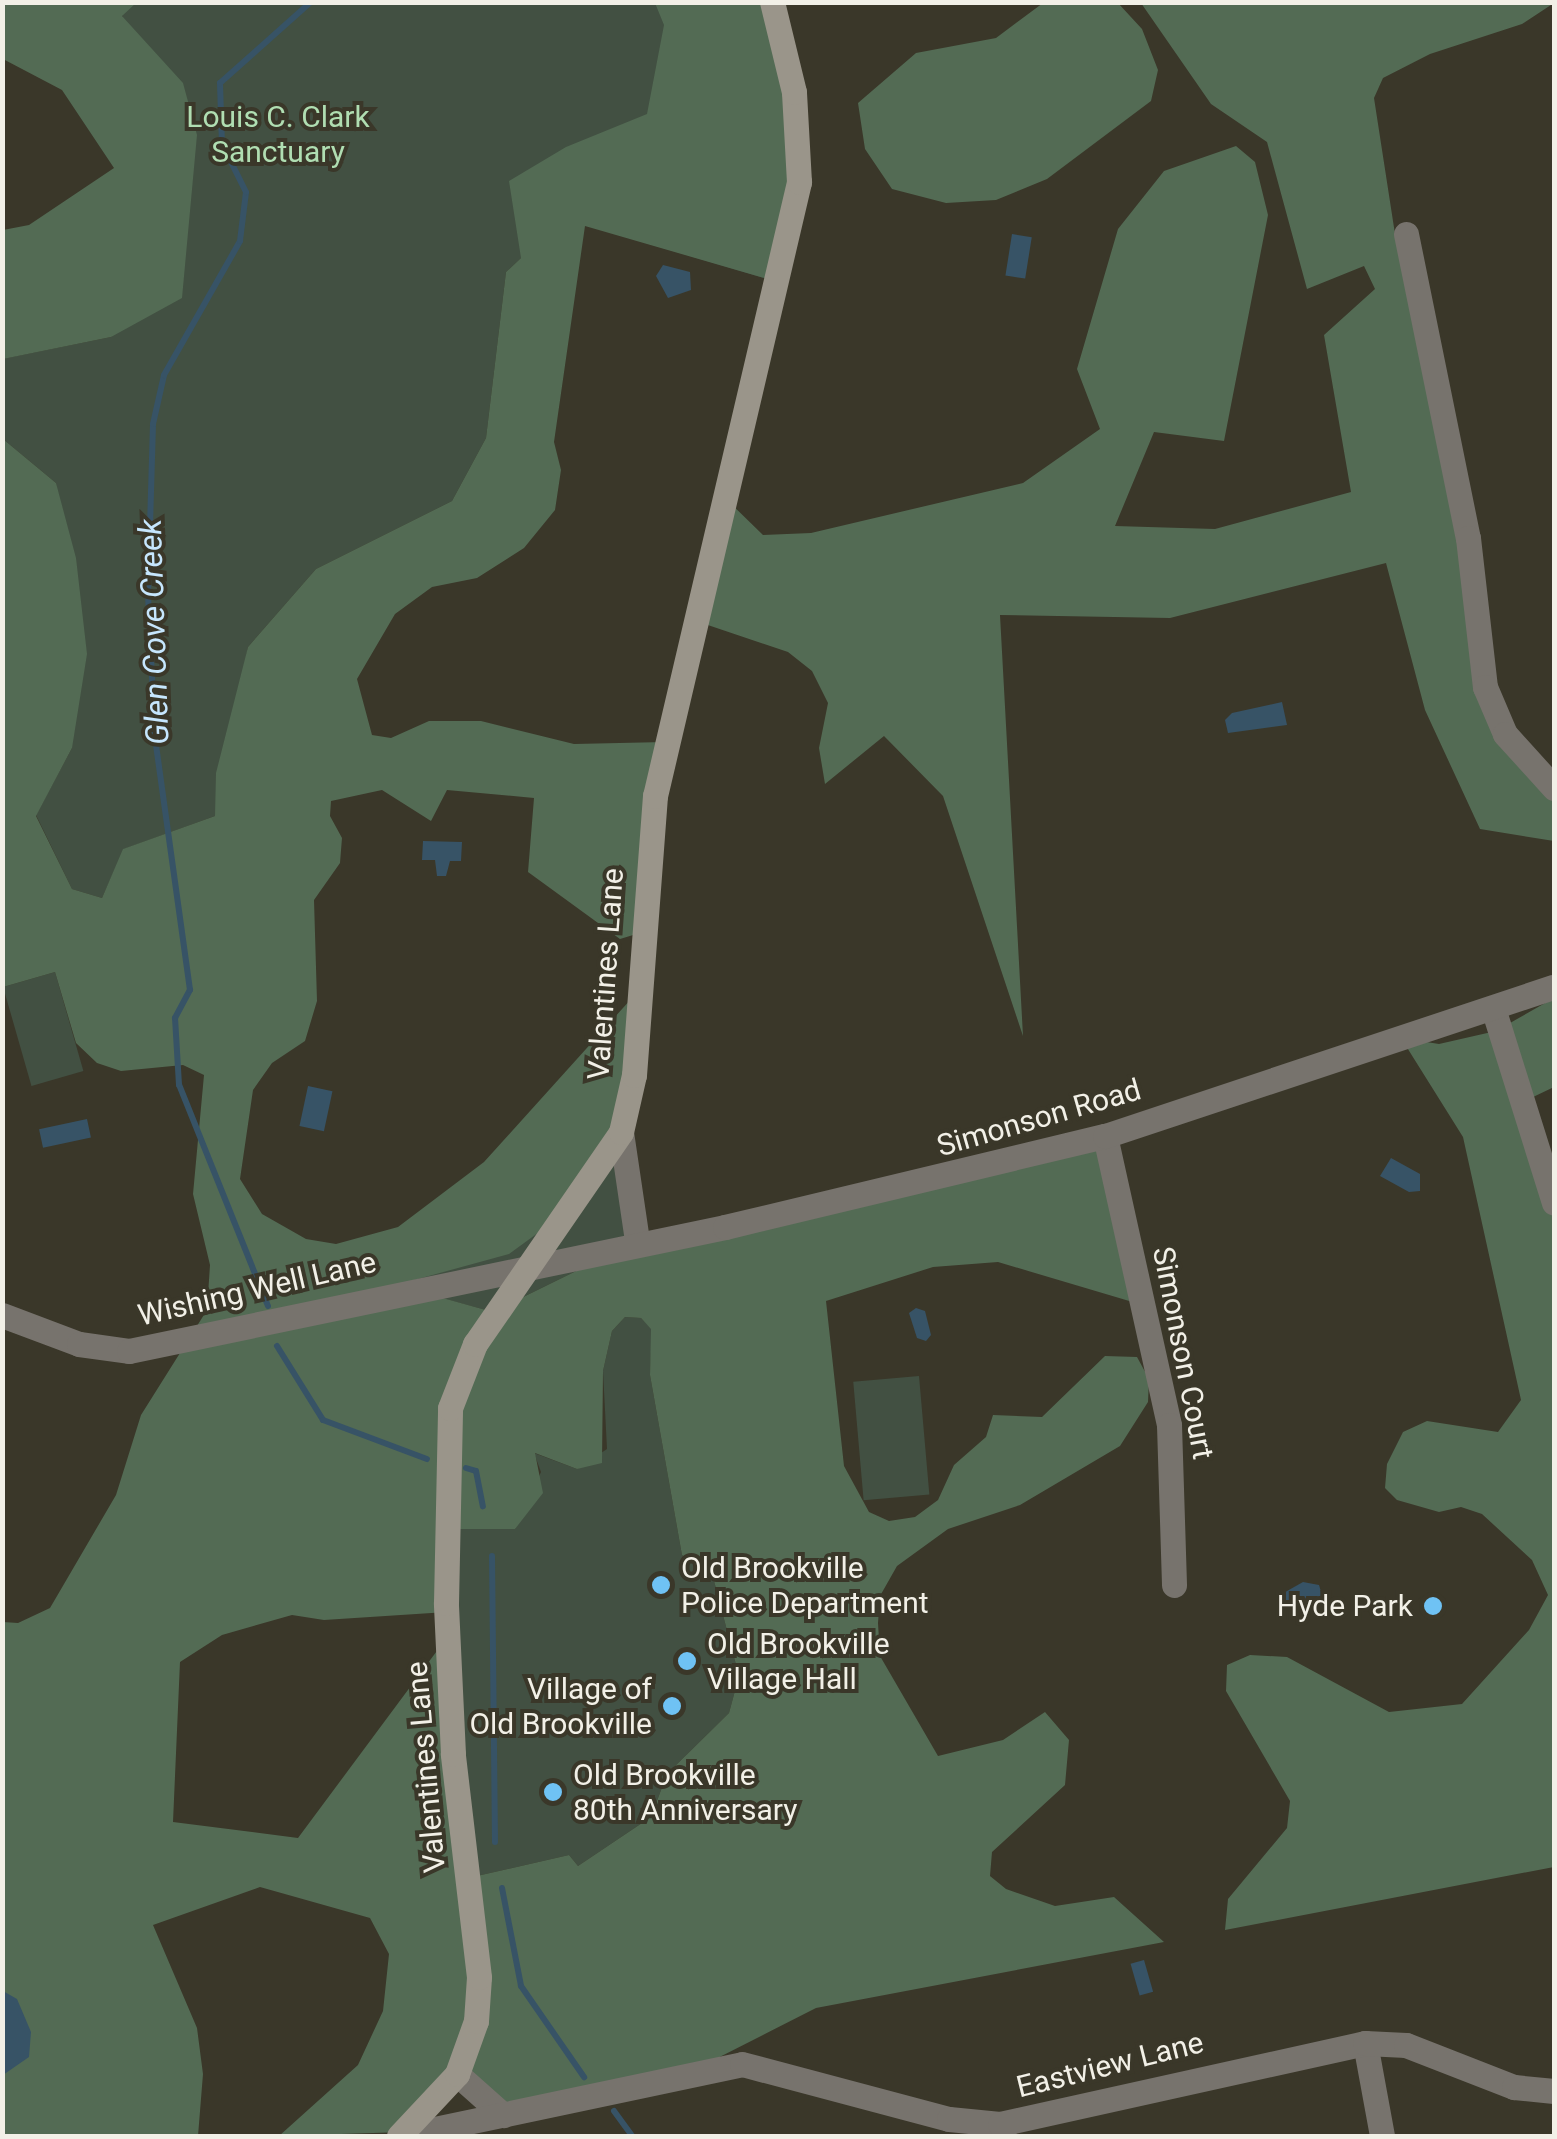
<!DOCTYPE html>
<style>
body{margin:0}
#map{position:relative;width:1557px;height:2139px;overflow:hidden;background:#3a3729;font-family:Roboto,sans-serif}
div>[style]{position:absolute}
.green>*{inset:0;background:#425042;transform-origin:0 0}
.forest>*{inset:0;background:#536b54}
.water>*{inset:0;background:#375366;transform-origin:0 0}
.stream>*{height:6px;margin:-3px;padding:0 3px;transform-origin:3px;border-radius:3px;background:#375366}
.street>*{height:25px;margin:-12.5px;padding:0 12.5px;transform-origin:12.5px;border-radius:12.5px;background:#77736d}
.secondary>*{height:25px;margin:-12.5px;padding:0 12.5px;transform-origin:12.5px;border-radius:12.5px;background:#9a958a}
.dots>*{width:28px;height:28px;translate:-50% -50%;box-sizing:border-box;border:5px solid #3a3729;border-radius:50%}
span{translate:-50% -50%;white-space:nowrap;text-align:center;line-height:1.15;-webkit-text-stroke:8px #3a3729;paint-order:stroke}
.park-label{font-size:30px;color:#b0deb2}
.street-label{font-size:30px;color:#f2f0e7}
.poi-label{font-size:30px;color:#f2f0e7}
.left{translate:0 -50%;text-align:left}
.right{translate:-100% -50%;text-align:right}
.water-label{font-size:32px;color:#c6e6fd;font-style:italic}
.frame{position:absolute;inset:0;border:5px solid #f2f0e7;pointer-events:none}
</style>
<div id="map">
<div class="green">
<div style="clip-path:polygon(120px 3px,765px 3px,771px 280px,585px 225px,521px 258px,506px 272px,486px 438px,452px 501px,316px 569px,248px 647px,215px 816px,124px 849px,102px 898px,72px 889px,36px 815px,72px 748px,56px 483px,3px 439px,2px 359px,111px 337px,170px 285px)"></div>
<div style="left:55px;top:972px;width:103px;height:54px;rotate:74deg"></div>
<div style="clip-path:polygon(621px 1132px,637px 1241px,493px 1312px,394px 1285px)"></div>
<div style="clip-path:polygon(625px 1317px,641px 1318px,652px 1329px,650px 1375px,682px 1555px,713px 1577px,739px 1676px,729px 1713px,667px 1774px,651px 1817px,578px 1866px,569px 1855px,468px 1878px,446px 1529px,515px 1529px,541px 1472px,534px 1453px,577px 1469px,607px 1449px,603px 1371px,612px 1331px)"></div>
<div style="left:919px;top:1376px;width:119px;height:66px;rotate:85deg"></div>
</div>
<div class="forest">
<div style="clip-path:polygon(3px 2px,136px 3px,122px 16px,183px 83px,197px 135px,182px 298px,111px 337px,3px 359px,3px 230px,29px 225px,114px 168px,62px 90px,3px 59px)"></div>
<div style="clip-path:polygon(evenodd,655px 3px,772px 3px,800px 140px,778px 282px,585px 226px,554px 442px,561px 470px,555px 510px,524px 548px,477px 578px,432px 587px,395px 614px,357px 679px,372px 735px,391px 738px,429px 721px,481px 721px,574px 744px,665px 742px,643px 932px,620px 939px,528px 872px,534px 798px,447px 790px,431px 821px,382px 790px,331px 801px,330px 816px,342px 838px,340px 863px,314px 900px,317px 1001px,305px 1041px,272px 1063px,253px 1090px,240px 1179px,262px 1214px,306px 1239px,336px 1244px,398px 1227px,484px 1162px,641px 988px,621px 1132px,568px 1211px,509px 1254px,396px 1285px,493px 1312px,637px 1241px,1105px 1136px,1136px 1303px,998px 1262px,933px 1267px,826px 1301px,844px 1466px,869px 1512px,889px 1521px,915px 1517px,938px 1500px,954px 1465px,986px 1437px,993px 1415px,1042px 1417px,1105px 1356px,1137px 1357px,1149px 1379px,1148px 1402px,1120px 1446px,1020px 1505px,948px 1529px,897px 1566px,880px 1596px,878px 1623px,880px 1656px,938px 1756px,1003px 1740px,1045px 1712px,1069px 1740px,1065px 1785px,992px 1852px,990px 1876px,1006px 1889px,1055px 1906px,1114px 1897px,1164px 1942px,816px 2008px,690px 2072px,503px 2115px,463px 2076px,404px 2132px,279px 2136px,358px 2065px,383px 2011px,389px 1954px,370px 1918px,260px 1887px,153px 1925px,197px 2028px,203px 2074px,198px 2136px,3px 2136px,3px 1622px,18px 1623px,50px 1608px,116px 1495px,141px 1415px,207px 1310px,210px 1265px,193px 1194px,204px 1075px,183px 1065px,121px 1071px,97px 1063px,76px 1043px,55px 972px,3px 987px,3px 439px,56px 483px,76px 558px,87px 654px,72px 748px,36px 816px,72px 889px,102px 898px,123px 849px,215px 816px,216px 773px,248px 647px,316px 569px,452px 501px,486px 438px,506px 272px,521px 258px,509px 181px,566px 147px,647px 114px,664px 25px,655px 3px,625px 1317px,641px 1318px,651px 1329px,650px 1375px,682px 1555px,713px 1577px,739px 1676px,729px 1713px,667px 1774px,651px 1817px,578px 1866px,569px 1855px,468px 1878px,448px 1636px,298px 1838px,173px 1822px,180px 1662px,222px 1635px,292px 1615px,324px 1620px,447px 1612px,447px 1529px,515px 1529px,543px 1493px,535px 1453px,577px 1469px,602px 1463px,603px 1371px,612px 1331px,625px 1317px)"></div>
<div style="clip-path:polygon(1043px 3px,1118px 3px,1142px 29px,1158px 70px,1151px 101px,1047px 179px,996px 200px,946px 203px,892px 189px,865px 149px,858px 103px,916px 53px,996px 38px)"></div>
<div style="clip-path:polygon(1141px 3px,1554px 3px,1522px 24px,1430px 54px,1383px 78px,1374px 98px,1395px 234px,1461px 533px,1482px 691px,1554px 793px,1554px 841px,1480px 829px,1425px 710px,1386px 563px,1170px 618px,1000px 615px,1023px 1036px,943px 796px,884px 736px,825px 784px,819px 748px,828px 703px,812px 671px,788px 652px,693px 620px,722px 495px,763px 535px,811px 533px,1023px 483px,1100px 429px,1077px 369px,1118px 229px,1164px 171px,1236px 146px,1255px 162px,1268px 215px,1224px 441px,1154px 432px,1115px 526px,1215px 529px,1351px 492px,1324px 335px,1375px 289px,1364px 266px,1307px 289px,1267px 142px,1211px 104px)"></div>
<div style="clip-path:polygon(1554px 998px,1554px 1087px,1531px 1098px,1554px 1226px,1554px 1867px,1225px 1930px,1228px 1899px,1287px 1828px,1290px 1801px,1226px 1691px,1227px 1665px,1250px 1655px,1287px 1657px,1389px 1712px,1462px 1704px,1529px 1630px,1548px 1595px,1532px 1560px,1482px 1514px,1461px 1507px,1439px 1512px,1397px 1500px,1385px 1488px,1387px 1464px,1403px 1432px,1427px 1421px,1498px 1432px,1521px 1400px,1463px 1137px,1401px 1038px,1439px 1044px,1496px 1031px)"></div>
</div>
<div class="water">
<div style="left:1012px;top:234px;width:20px;height:42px;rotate:9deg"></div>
<div style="clip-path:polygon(663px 265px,690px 272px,691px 290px,668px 298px,656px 276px)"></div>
<div style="clip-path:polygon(1282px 702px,1287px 725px,1228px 733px,1225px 720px,1232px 713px)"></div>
<div style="clip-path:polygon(423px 841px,462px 842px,461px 861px,450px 861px,446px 876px,437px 876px,435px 860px,422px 860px)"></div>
<div style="left:308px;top:1086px;width:25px;height:41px;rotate:12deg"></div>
<div style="left:87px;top:1119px;width:19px;height:49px;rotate:78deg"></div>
<div style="clip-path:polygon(1391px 1158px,1420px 1174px,1420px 1191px,1409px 1192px,1380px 1176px)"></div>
<div style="clip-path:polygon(916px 1308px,925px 1311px,931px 1335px,926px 1341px,917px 1338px,909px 1313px)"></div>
<div style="clip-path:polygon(1303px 1582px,1319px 1585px,1322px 1595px,1301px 1608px,1281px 1606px,1280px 1595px)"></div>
<div style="left:1144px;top:1960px;width:33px;height:14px;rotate:74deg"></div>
<div style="clip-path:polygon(3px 1991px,17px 1999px,31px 2032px,29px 2057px,3px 2075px)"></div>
</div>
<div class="stream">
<div style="left:268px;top:1306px;width:238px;rotate:-111.9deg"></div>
<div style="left:179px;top:1085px;width:67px;rotate:-93.4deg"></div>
<div style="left:175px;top:1018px;width:32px;rotate:-62deg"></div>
<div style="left:190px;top:990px;width:254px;rotate:-97.9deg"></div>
<div style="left:155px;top:738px;width:145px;rotate:-92.8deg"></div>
<div style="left:148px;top:593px;width:169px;rotate:-88.3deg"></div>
<div style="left:153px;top:424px;width:50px;rotate:-77.3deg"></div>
<div style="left:164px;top:375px;width:154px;rotate:-60.4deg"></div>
<div style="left:240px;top:241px;width:49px;rotate:-83deg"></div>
<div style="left:246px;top:192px;width:54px;rotate:-116.6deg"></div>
<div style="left:222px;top:144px;width:61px;rotate:-91.9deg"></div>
<div style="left:220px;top:83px;width:122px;rotate:-41.7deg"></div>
<div style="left:277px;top:1346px;width:87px;rotate:58.1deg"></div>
<div style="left:323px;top:1420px;width:111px;rotate:20.6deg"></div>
<div style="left:466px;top:1468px;width:10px;rotate:17deg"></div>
<div style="left:476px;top:1471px;width:36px;rotate:79deg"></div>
<div style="left:492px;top:1556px;width:286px;rotate:89.4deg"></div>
<div style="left:502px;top:1888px;width:100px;rotate:79deg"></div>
<div style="left:521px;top:1986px;width:111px;rotate:55.3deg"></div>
<div style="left:614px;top:2111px;width:31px;rotate:54deg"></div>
</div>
<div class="street">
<div style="left:1406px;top:234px;width:310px;rotate:78.5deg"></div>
<div style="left:1468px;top:538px;width:150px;rotate:83.5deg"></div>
<div style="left:1485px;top:687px;width:51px;rotate:66.9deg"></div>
<div style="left:1505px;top:734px;width:73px;rotate:47.8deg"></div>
<div style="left:1493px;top:1008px;width:204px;rotate:72.6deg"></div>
<div style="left:621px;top:1132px;width:110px;rotate:81.6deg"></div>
<div style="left:1105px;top:1136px;width:296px;rotate:77.5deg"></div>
<div style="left:1169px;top:1425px;width:160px;rotate:88.2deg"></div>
<div style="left:2px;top:1315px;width:82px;rotate:20.6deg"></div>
<div style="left:79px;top:1344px;width:50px;rotate:8deg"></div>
<div style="left:129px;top:1351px;width:609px;rotate:-11.75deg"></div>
<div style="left:725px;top:1227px;width:391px;rotate:-13.5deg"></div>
<div style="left:1105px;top:1136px;width:473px;rotate:-18.4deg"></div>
<div style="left:1365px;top:2043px;width:95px;rotate:79.6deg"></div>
<div style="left:457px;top:2074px;width:62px;rotate:41.7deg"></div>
<div style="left:406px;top:2135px;width:343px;rotate:-11.9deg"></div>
<div style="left:742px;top:2064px;width:214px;rotate:14.9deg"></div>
<div style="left:949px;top:2119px;width:51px;rotate:5.6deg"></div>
<div style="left:1000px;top:2124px;width:374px;rotate:-12.5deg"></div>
<div style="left:1365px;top:2043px;width:41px;rotate:2.8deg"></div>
<div style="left:1406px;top:2045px;width:116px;rotate:21.3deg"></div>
<div style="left:1514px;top:2087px;width:40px;rotate:5.7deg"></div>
</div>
<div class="secondary">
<div style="left:399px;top:2136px;width:85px;rotate:-46.9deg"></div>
<div style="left:457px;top:2074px;width:56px;rotate:-70.3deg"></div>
<div style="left:476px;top:2021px;width:44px;rotate:-86.1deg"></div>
<div style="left:479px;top:1977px;width:225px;rotate:-96.7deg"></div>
<div style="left:453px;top:1754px;width:151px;rotate:-92.7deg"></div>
<div style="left:446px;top:1603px;width:195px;rotate:-88.8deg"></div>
<div style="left:450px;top:1408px;width:69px;rotate:-68.7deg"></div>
<div style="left:475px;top:1344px;width:257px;rotate:-55.4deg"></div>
<div style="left:621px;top:1132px;width:58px;rotate:-77.2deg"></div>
<div style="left:634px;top:1075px;width:280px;rotate:-85.7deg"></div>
<div style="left:655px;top:796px;width:631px;rotate:-76.8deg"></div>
<div style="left:799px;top:182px;width:90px;rotate:-93.2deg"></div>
<div style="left:794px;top:92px;width:93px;rotate:-103.7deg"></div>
</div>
<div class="dots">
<div style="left:661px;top:1585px;background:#6fc2f4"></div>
<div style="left:1433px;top:1606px;background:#6fc2f4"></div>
<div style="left:687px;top:1661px;background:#6fc2f4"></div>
<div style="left:672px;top:1706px;background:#6fc2f4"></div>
<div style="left:553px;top:1792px;background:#6fc2f4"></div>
</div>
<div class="park-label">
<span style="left:278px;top:134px">Louis C. Clark<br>Sanctuary</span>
</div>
<div class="street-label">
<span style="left:606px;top:974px;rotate:-86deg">Valentines Lane</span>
<span style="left:1039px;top:1118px;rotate:-16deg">Simonson Road</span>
<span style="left:257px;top:1289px;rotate:-13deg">Wishing Well Lane</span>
<span style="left:1183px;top:1353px;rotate:79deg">Simonson Court</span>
<span style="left:426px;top:1767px;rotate:-95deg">Valentines Lane</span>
<span style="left:1110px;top:2065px;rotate:-14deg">Eastview Lane</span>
</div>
<div class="poi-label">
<span class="left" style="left:681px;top:1585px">Old Brookville<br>Police Department</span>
<span class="right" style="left:1413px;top:1606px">Hyde Park</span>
<span class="left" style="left:707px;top:1661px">Old Brookville<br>Village Hall</span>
<span class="right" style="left:652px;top:1706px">Village of<br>Old Brookville</span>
<span class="left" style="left:573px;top:1792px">Old Brookville<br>80th Anniversary</span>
</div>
<div class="water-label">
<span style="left:154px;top:632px;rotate:-92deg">Glen Cove Creek</span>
</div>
<div class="frame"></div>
</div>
